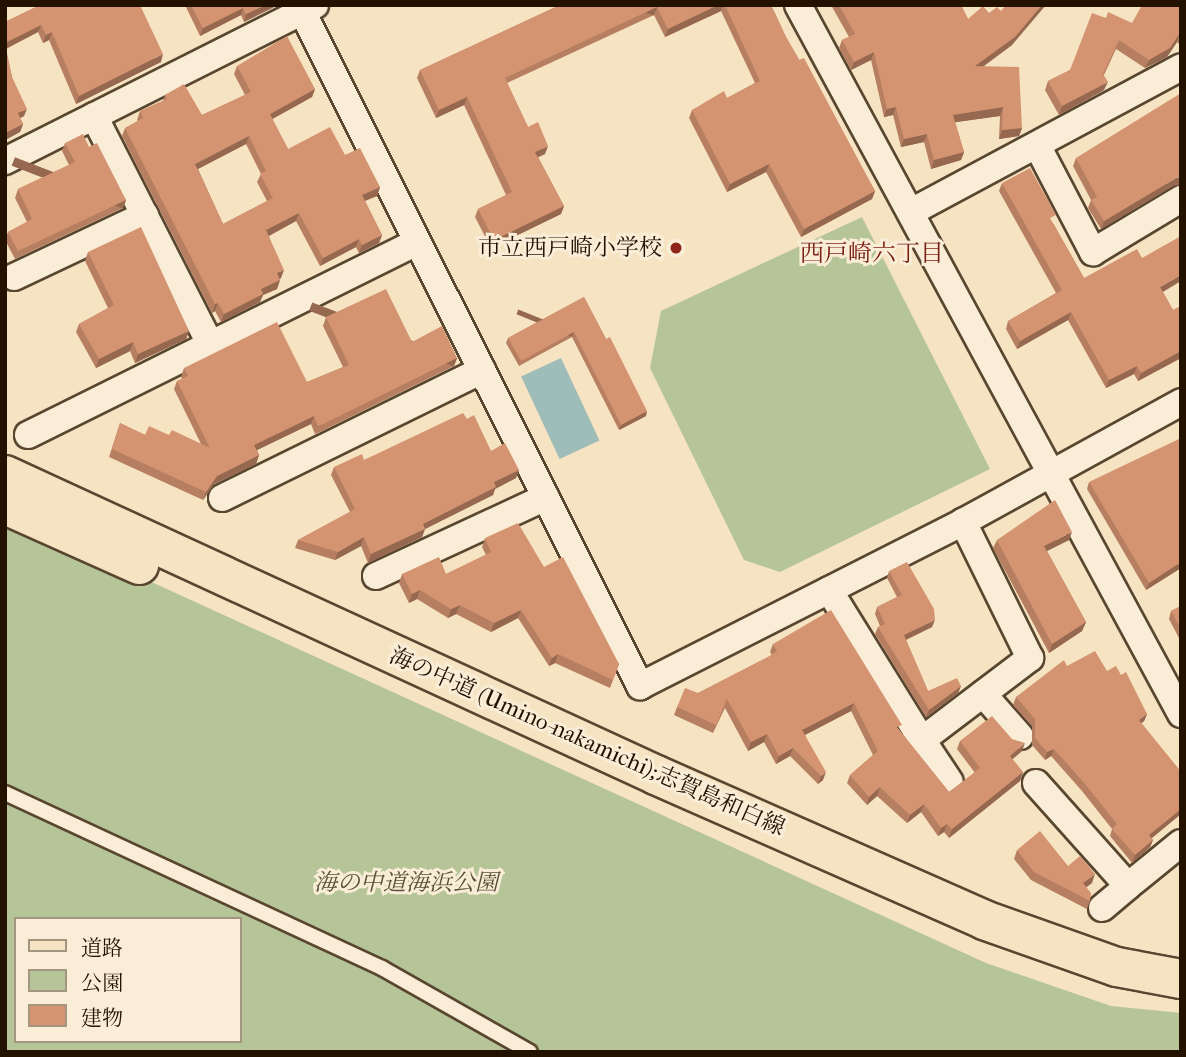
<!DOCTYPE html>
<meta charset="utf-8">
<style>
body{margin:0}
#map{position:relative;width:1186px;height:1057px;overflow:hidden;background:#f6e3c2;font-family:"IM FELL French Canon","Noto Serif JP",serif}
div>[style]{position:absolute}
.green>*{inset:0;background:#b6c598}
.water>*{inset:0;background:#9ebdb9;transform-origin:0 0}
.roads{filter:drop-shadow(2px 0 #584630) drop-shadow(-2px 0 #584630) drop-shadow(0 2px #584630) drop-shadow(0 -2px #584630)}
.lane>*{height:14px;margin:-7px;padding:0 7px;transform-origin:7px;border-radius:7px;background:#f9edd7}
.street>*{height:26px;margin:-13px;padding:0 13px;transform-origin:13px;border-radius:13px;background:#f9edd7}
.primary>*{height:38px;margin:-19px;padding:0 19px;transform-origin:19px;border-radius:19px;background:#f6e3c2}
.wall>*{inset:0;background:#b77f61}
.shaded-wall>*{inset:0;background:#95684f;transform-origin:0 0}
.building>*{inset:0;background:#d59471}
.dots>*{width:19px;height:19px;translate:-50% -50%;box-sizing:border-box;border:4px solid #f9edd7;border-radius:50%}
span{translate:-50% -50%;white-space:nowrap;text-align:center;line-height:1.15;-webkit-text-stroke:6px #f9edd7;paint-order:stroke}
.poi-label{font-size:23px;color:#241200}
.right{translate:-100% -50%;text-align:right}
.street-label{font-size:23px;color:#241200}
.park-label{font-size:23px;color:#575135;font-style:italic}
.neighbourhood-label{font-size:24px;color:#7a1f14}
.frame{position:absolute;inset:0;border:7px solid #241200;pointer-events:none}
.legend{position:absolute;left:14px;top:917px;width:228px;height:126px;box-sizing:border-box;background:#f9edd7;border:2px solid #a49581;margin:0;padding:9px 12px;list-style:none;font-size:21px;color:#241200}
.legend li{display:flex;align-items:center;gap:14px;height:35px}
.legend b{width:35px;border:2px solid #a49581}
</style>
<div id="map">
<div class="green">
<div style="clip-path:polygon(862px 217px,990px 469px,780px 572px,744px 560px,650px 368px,661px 311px)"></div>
<div style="clip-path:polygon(evenodd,5px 515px,986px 963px,1111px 1006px,1181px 1013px,1181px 1052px,5px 1052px,5px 515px,16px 919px,240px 919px,240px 1041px,16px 1041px,16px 919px)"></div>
</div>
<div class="water">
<div style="left:561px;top:358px;width:91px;height:44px;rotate:65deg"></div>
</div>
<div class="roads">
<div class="lane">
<div style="left:5px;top:793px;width:416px;rotate:24.9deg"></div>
<div style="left:382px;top:968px;width:170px;rotate:29.6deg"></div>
</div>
<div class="street">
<div style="left:299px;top:5px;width:762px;rotate:63.4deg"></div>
<div style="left:640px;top:686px;width:362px;rotate:-26.9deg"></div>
<div style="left:963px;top:522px;width:249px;rotate:-28.8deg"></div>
<div style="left:798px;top:5px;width:806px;rotate:61.62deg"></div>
<div style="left:94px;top:116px;width:254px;rotate:63deg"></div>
<div style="left:1038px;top:147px;width:119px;rotate:62.4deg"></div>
<div style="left:1093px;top:252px;width:103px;rotate:-31.1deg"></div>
<div style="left:5px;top:161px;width:347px;rotate:-26.7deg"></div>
<div style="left:911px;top:212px;width:306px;rotate:-28.2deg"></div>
<div style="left:14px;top:277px;width:145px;rotate:-25.3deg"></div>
<div style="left:28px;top:435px;width:434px;rotate:-26.4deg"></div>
<div style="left:222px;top:498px;width:290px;rotate:-26.2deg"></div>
<div style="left:376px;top:576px;width:187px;rotate:-24.9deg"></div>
<div style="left:829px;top:590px;width:176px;rotate:58.2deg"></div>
<div style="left:922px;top:740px;width:136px;rotate:-37.2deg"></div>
<div style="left:1030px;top:658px;width:152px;rotate:-116.2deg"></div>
<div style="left:983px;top:694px;width:56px;rotate:48.6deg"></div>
<div style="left:922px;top:740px;width:50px;rotate:56.3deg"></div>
<div style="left:1036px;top:783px;width:138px;rotate:48.2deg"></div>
<div style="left:1128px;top:886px;width:68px;rotate:-39.1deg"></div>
<div style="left:1102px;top:908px;width:34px;rotate:-40deg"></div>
</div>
<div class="primary">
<div style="left:5px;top:475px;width:717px;rotate:24.74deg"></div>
<div style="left:656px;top:775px;width:359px;rotate:23.8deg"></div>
<div style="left:984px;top:920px;width:141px;rotate:19.5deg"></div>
<div style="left:1117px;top:967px;width:65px;rotate:10.6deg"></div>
<div style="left:5px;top:505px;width:147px;rotate:24.1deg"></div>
</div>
</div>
<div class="wall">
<div style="clip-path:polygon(40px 5px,161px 62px,76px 104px,49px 40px,43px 43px,38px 32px,6px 49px,12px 77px,24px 116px,20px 118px,23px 124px,20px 132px,5px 140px,5px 22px)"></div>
<div style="clip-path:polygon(185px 5px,278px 5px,244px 22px,241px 15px,200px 36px)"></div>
<div style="clip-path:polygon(560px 5px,771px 5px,786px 37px,875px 191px,872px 199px,801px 237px,766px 172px,727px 192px,689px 118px,692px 110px,727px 98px,755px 83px,721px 11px,665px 37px,654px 15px,507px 83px,528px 127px,545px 154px,538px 157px,564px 206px,561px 214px,491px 248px,475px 217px,478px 209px,506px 195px,464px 105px,436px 118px,417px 78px,420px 70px)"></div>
<div style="clip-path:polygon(831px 5px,961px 5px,968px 19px,1012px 45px,983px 66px,1022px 128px,1019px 136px,999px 139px,1000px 116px,955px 122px,964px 152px,961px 160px,931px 169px,924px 142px,901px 147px,893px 115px,884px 117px,871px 60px,851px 70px,839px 48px,842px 40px,849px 37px)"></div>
<div style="clip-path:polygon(1181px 5px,1181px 46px,1177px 42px,1167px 57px,1145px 68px,1116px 49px,1104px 75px,1104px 90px,1059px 115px,1045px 90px,1048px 81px,1070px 70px,1106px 18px,1132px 23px)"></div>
<div style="clip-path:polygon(evenodd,237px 66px,315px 89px,312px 97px,272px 119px,288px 149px,345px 155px,380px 187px,377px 196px,365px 201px,382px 235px,379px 243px,359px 253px,356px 247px,320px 266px,296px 221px,269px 236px,281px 278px,280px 279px,280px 280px,277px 289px,263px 295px,260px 302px,221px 322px,215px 311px,212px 313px,122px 136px,125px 128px,138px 121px,137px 120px,140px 111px,163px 101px,165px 95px,202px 115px,245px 95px,234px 74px,237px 66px,246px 144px,261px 174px,257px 182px,267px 201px,223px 224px,198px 169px,246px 144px)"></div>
<div style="clip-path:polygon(65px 143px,89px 147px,126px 200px,123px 208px,15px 259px,5px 240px,8px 232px,27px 222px,15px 198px,18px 189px,69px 165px,62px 151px)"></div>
<div style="clip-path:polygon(1076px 158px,1173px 186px,1101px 229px,1088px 208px,1091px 200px,1073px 166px)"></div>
<div style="clip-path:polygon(1002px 183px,1053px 223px,1084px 278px,1163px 292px,1173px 310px,1181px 306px,1181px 358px,1138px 381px,1134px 374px,1106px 388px,1068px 320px,1017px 349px,1006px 329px,1008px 321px,1056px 293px,999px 191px)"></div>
<div style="clip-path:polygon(88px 252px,189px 331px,186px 339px,135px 363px,130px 351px,96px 368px,76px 332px,79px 324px,108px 308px,85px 261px)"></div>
<div style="clip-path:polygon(584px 297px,646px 416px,619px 430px,572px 337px,519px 366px,506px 343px,508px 338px)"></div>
<div style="clip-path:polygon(326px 317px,412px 342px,457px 358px,454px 366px,320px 432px,315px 434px,311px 424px,257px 450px,259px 455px,256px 464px,214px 484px,203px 500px,109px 457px,120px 423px,145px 435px,169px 435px,201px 444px,174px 389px,177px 381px,182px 379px,181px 377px,184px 368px,307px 382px,343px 367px,323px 326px)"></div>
<div style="clip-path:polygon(467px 419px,491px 451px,519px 470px,516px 478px,495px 489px,493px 495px,425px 529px,422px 537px,368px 563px,361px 546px,335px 560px,295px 548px,298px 540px,350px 512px,331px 475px,334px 467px,364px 460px)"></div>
<div style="clip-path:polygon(1089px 482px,1181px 568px,1146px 590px,1087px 489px)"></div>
<div style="clip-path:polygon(485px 538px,544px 567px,619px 664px,610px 688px,555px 663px,549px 666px,518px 618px,491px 632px,456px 614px,448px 618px,417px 599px,409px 603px,399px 583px,402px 574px,446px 574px,486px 555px,482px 547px)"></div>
<div style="clip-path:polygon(997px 540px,1069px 540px,1047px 551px,1086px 622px,1082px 631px,1049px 653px,993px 548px)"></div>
<div style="clip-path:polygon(889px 571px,932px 627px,906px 640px,928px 691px,961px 686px,958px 693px,926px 717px,875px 634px,878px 627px,880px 626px,875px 614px,877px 607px,897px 597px,887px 578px)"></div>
<div style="clip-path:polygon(1181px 606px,1181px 642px,1169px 619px,1171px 611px)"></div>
<div style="clip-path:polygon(773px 644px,900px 731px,949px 792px,975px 773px,957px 749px,960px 741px,1022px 751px,1012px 759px,1023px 772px,1020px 781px,949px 838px,944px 832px,938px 836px,921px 812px,907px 823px,877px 796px,867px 805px,847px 783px,850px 775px,873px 755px,851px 711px,805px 735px,823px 780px,818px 784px,790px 756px,776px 764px,764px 742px,748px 751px,725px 708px,713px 733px,674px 715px,677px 707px,698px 693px,772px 655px,770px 652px)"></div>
<div style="clip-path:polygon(1067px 666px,1107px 671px,1121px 675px,1147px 714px,1144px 721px,1141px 723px,1181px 772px,1181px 814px,1151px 838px,1153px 840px,1150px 847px,1132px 863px,1110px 836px,1112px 829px,1082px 791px,1051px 756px,1045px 760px,1032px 745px,1032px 726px,1013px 705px,1016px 697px)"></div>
<div style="clip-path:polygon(1017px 850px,1092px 883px,1086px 887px,1090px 901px,1087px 909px,1031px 880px,1014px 859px)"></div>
</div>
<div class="shaded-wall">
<div style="clip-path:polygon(266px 5px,278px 5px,244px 22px,246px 14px)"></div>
<div style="clip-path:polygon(718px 5px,723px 5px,721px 11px,665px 37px,668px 29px)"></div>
<div style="clip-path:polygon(1042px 5px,1046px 5px,1012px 45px,972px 75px,975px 66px)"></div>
<div style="left:657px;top:7px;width:9px;height:168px;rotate:111deg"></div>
<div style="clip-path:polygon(243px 8px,241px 15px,200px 36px,203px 28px)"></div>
<div style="clip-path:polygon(41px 25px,38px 32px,5px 49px,5px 43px)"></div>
<div style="clip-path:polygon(52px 32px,49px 40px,43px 43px,46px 35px)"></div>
<div style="clip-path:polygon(1180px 33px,1177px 42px,1167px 57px,1145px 68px,1149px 60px)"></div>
<div style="clip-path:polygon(874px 52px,871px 60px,851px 70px,854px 62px)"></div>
<div style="clip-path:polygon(163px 54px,161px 62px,76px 104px,79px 96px)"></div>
<div style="clip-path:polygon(1108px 82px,1104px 90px,1059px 115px,1062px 106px)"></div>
<div style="clip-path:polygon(315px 89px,312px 97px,267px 122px,270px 114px)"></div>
<div style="clip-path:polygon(467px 97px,464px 105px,436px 118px,439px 110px)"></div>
<div style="clip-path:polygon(896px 107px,893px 115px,884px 117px,887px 109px)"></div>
<div style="clip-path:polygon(1003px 107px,1000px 116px,950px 123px,953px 115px)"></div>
<div style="clip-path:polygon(27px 109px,24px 116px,15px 121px,18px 113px)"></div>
<div style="clip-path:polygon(23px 124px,20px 132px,5px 140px,5px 133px)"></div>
<div style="clip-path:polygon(1022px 128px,1019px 136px,999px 139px,1002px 130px)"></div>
<div style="clip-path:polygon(927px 134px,924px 142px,901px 147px,904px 139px)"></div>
<div style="clip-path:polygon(249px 136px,246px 144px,192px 172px,195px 164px)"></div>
<div style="clip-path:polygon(548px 146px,545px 154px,532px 160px,535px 152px)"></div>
<div style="clip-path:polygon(964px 152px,961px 160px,931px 169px,934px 160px)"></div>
<div style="clip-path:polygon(769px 164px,766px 172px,727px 192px,730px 184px)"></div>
<div style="clip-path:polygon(1181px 177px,1181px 185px,1173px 186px,1101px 229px,1104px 221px,1176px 178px)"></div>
<div style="clip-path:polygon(380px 187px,377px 196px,359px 203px,362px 195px)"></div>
<div style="clip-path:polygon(875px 191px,872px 199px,801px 237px,804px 229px)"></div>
<div style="left:126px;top:200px;width:9px;height:119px;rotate:111deg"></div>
<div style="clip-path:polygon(564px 206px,561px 214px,491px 248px,494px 240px)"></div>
<div style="clip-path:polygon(299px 213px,296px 221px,263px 239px,266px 230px)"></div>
<div style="clip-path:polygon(382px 235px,379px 243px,359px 253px,362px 245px)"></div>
<div style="clip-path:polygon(359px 239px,356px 247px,320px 266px,323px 258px)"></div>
<div style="clip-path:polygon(284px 270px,281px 278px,274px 281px,277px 273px)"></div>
<div style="clip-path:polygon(1181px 275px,1181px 281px,1158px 295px,1160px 287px)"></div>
<div style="clip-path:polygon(280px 280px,277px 289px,263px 295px,260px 302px,221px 322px,224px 314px,261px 289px)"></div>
<div style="clip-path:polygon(218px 303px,215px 311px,212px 313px,215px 304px)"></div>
<div style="clip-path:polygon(1071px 312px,1068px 320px,1017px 349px,1020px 341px)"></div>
<div style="clip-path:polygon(189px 331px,186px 339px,135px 363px,138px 354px)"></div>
<div style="left:574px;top:332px;width:5px;height:60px;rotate:112deg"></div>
<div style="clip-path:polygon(133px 342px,130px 351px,96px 368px,99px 359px)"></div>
<div style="clip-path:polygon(1181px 351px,1181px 358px,1138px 381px,1141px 373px)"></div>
<div style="left:457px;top:358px;width:9px;height:155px;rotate:111deg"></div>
<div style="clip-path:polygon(1137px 366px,1134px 374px,1106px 388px,1109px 380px)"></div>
<div style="clip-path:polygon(647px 411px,646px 416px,619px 430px,621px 425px)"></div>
<div style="clip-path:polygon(314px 416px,311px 424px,251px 453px,254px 445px)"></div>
<div style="clip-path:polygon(259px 455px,256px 464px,214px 484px,203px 500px,206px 492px,217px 476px)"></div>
<div style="clip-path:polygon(519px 470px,516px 478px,495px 489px,493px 495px,425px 529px,422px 537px,368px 563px,371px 554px,494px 482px)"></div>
<div style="clip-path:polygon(1072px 532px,1069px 540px,1041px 554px,1044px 546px)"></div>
<div style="clip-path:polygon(364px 537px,361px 546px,335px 560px,338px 552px)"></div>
<div style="clip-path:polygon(1181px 562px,1181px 568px,1146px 590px,1149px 583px)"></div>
<div style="clip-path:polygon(420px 590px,417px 599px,409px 603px,412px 594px)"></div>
<div style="clip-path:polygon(460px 605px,456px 614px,448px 618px,451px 609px)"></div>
<div style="clip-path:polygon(521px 610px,518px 618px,491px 632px,494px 623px)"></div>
<div style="clip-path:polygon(935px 620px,932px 627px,901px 642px,904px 635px)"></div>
<div style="clip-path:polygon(1086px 622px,1082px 631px,1049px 653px,1052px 644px)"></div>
<div style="clip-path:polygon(558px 654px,555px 663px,549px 666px,552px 658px)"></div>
<div style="clip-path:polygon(961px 686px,958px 693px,926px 717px,929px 710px)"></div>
<div style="clip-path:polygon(854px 703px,851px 711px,799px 738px,802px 730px)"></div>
<div style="clip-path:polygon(1147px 714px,1144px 721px,1136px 728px,1139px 720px)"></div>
<div style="clip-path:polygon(767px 734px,764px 742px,748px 751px,751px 742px)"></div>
<div style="clip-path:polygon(1025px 743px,1022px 751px,1007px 764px,1010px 756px)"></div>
<div style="clip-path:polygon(793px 748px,790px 756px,776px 764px,779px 756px)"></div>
<div style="clip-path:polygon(1054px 749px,1051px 756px,1045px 760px,1047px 752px)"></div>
<div style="clip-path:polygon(826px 772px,823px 780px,818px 784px,821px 776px)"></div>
<div style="clip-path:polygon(1023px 772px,1020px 781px,949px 838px,952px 829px)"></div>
<div style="clip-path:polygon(880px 787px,877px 796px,867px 805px,869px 797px)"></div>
<div style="clip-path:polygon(924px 804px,921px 812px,907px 823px,910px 815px)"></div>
<div style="clip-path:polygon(1181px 809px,1181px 814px,1146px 843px,1149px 835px)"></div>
<div style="clip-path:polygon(947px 824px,944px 832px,938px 836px,941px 828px)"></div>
<div style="clip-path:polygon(1153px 840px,1150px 847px,1132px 863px,1135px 855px)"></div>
<div style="clip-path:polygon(1095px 874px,1092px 883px,1080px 892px,1083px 883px)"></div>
</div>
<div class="building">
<div style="clip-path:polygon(40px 5px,140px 5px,163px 54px,79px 96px,52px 32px,46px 35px,41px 25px,5px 43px,5px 22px)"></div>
<div style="clip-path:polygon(191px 5px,266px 5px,246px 14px,243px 8px,203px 28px)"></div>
<div style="clip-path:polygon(560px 5px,718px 5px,668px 29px,657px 7px,505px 78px,528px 127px,538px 122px,548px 146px,535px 152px,564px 206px,494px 240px,478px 209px,512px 192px,467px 97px,439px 110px,420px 70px)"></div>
<div style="clip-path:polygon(725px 5px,771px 5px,786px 37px,799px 60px,804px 58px,875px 191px,804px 229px,769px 164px,730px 184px,692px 110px,724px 91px,727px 98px,760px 81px)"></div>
<div style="clip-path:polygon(839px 5px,961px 5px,968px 19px,983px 6px,989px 13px,997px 7px,1001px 11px,1006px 5px,1042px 5px,1015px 37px,975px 66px,1019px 67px,1022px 128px,1002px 130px,1003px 107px,953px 115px,964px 152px,934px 160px,927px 134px,904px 139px,896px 107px,887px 109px,874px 52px,854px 62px,842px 40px,855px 34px)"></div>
<div style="clip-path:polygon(1142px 5px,1173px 5px,1176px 7px,1177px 5px,1181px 5px,1181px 34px,1180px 33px,1170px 48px,1149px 60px,1119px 40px,1103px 74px,1108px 82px,1062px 106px,1048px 81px,1070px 70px,1092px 13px,1106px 18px,1108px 12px,1132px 23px)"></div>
<div style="clip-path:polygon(evenodd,287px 36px,315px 89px,270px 114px,288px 149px,330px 127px,345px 155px,360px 148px,380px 187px,362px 195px,382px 235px,362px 245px,359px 239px,323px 258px,299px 213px,266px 230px,284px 270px,277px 273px,280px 280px,261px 289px,263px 294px,224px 314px,218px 303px,215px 304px,125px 128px,143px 118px,140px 111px,167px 99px,165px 95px,184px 84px,202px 115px,251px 92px,237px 66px,287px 36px,249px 136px,266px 171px,260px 174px,273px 198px,223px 224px,195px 164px,249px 136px)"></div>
<div style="clip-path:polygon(5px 46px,12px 77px,27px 109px,18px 113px,23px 124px,5px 133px)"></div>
<div style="clip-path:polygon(1181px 93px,1181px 177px,1176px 178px,1104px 221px,1091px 200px,1097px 197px,1076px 158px)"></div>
<div style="clip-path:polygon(83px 134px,89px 147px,97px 143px,126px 200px,18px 251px,8px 232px,32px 219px,18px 189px,75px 162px,65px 143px)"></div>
<div style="clip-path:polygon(1030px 168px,1056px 215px,1050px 218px,1084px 278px,1137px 249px,1142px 258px,1181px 236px,1181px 275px,1160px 287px,1173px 310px,1181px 306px,1181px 351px,1141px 373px,1137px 366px,1109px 380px,1071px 312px,1020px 341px,1008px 321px,1062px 290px,1002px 183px)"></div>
<div style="clip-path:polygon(141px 227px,189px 331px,138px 354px,133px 342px,99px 359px,79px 324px,114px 305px,88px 252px)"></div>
<div style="clip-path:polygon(386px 289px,412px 342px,442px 326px,457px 358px,323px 424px,318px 426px,314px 416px,254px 445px,259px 455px,217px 476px,206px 492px,112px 449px,120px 423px,145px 435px,149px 426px,169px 435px,172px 430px,210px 448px,177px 381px,188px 376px,184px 368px,277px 322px,307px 382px,349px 365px,326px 317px)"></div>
<div style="clip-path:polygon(584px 297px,606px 339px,610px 337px,647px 411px,621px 425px,574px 332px,521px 361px,508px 338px)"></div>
<div style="clip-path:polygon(463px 413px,467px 419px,474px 415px,491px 451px,505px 443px,519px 470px,494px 482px,496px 487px,423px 524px,425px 529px,371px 554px,364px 537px,338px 552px,298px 540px,355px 509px,334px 467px,362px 454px,364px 460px)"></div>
<div style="clip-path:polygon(1181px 438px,1181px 562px,1149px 583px,1089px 482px)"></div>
<div style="clip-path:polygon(1055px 500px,1072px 532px,1044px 546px,1086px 622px,1052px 644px,997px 540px)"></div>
<div style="clip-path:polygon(518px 523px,544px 567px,563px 557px,619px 664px,613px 680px,558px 654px,552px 658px,521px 610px,494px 623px,460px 605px,451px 609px,420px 590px,412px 594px,402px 574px,439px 557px,446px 574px,491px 552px,485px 538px)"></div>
<div style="clip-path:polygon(907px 562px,934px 609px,935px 620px,904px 635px,928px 691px,957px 678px,961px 686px,929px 710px,878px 627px,885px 624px,877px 607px,902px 595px,889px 571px)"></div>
<div style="clip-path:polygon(1181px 606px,1181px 629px,1171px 611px)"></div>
<div style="clip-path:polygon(831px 610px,902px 725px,897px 727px,949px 792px,980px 768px,960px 741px,992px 716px,1012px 739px,1025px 743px,1010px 756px,1023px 772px,952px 829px,947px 824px,941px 828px,924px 804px,910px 815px,880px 787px,869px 797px,850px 775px,878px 751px,854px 703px,802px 730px,826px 772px,821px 776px,793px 748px,779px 756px,767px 734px,751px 742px,727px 699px,716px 725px,677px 707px,685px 688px,698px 693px,768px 657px,777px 651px,773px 644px)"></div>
<div style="clip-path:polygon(1095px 651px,1107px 671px,1116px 666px,1121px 675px,1126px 672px,1147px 714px,1139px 720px,1181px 772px,1181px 809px,1149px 835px,1153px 840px,1135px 855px,1112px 829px,1117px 824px,1085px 784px,1054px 749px,1047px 752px,1035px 738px,1035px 719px,1016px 697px,1064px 660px,1067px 666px)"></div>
<div style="clip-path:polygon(1040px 831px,1068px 866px,1080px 856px,1095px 874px,1083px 883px,1091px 893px,1090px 901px,1034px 872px,1017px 850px)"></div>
</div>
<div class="dots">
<div style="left:676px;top:248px;background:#8f2418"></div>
</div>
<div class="poi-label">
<span class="right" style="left:662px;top:248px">市立西戸崎小学校</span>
</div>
<div class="street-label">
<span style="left:587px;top:742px;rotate:24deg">海の中道 (Umino-nakamichi);志賀島和白線</span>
</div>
<div class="park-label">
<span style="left:406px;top:883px">海の中道海浜公園</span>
</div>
<div class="neighbourhood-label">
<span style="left:872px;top:254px">西戸崎六丁目</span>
</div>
<div class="frame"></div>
<ul class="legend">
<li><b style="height:9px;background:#f6e3c2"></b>道路</li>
<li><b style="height:19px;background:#b6c598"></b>公園</li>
<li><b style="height:19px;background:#d59471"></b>建物</li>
</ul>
</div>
